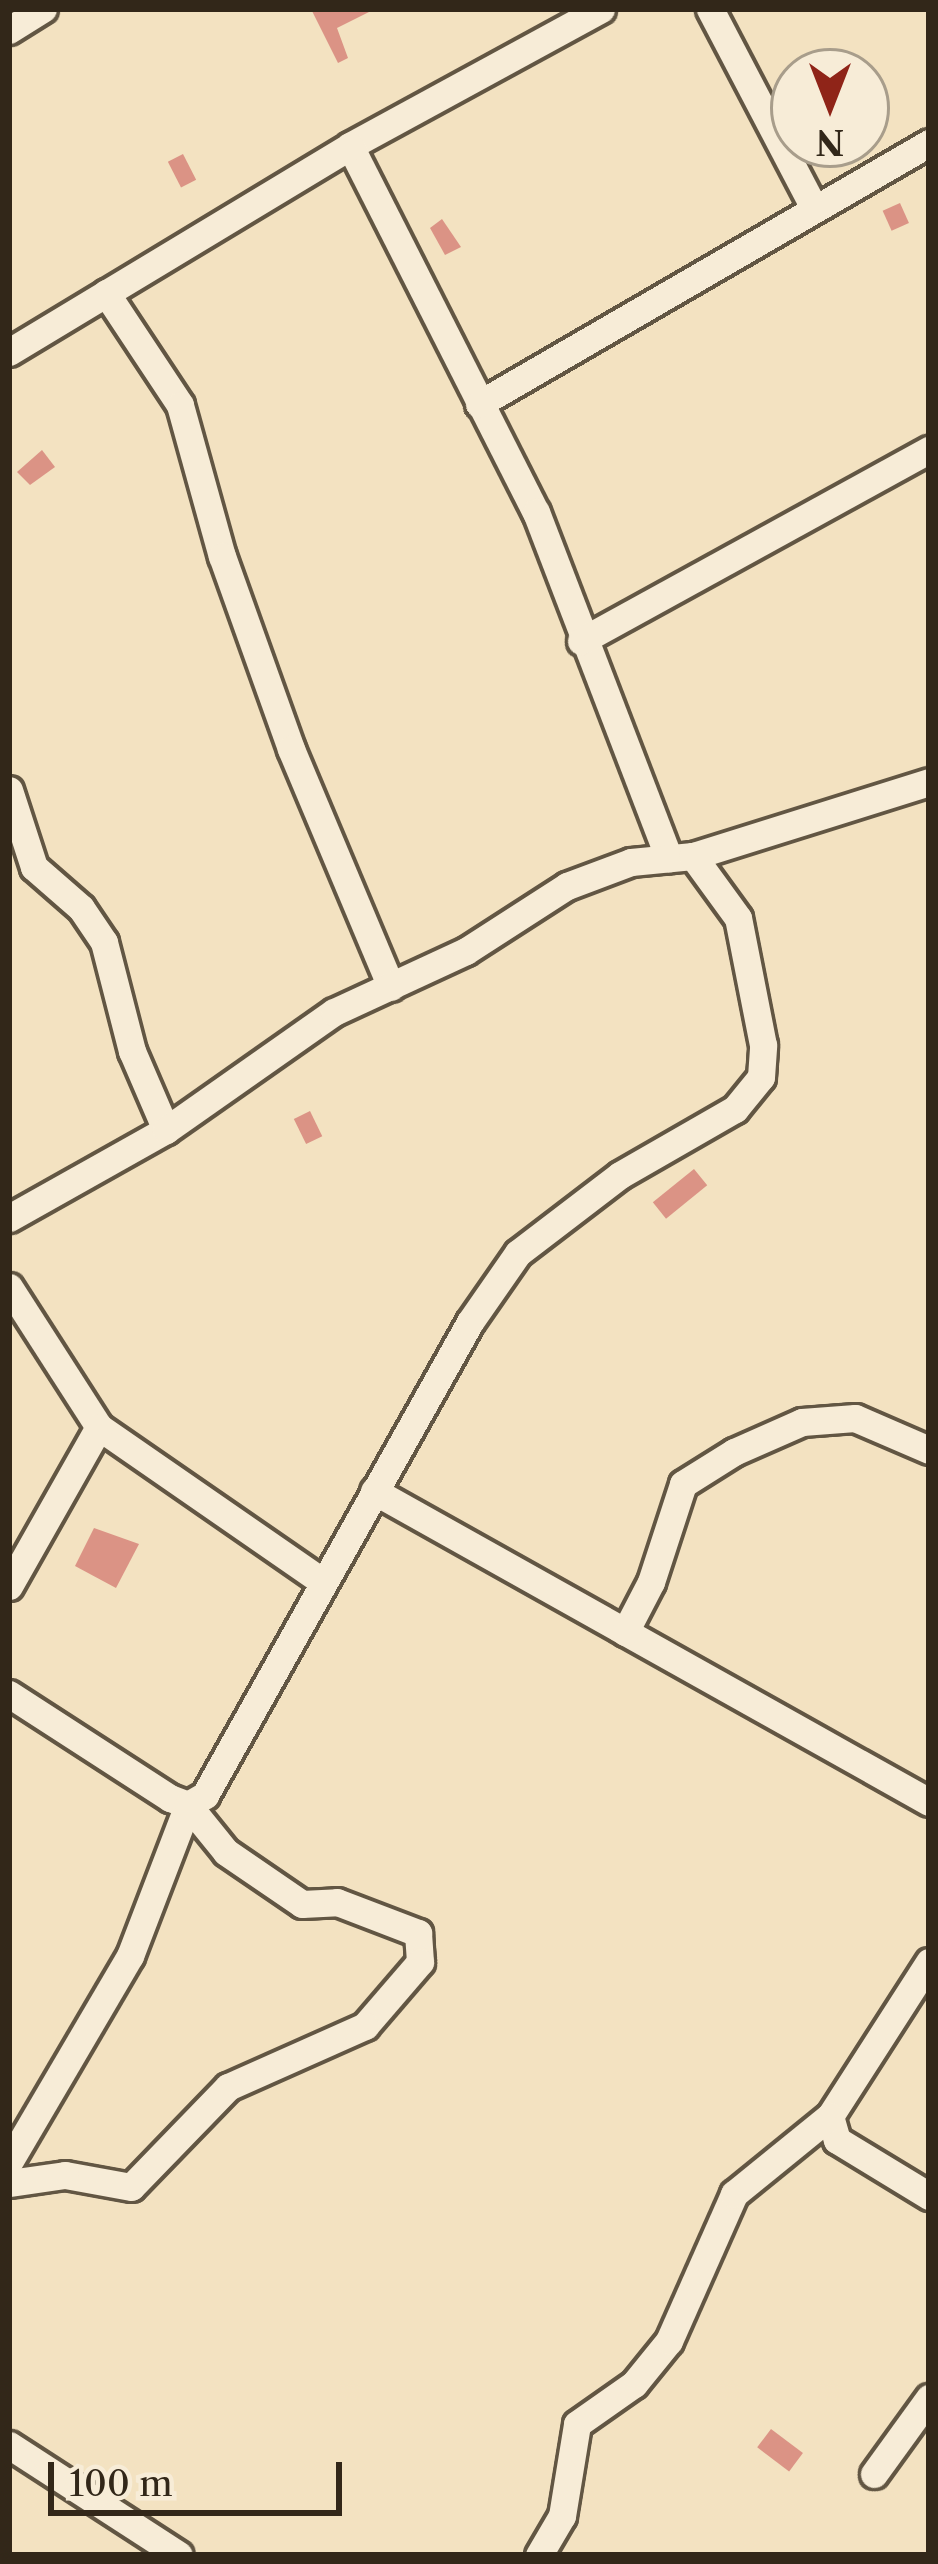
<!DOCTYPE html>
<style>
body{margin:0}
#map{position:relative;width:938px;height:2564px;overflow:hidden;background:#f3e2c1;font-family:"Libre Caslon Text",serif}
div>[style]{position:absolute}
.building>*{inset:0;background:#db9385;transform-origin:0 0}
.roads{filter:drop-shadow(3px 0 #625643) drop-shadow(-3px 0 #625643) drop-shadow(0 3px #625643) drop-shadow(0 -3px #625643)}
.minor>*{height:27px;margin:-13.5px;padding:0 13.5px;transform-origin:13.5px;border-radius:13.5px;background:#f7ecd7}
span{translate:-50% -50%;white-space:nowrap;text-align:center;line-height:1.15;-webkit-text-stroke:10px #f7ecd7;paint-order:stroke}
.frame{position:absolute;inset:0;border:12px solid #322719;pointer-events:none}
.north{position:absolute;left:770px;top:48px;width:120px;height:120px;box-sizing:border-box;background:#f7ecd7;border:3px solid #a89d8b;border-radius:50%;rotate:180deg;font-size:33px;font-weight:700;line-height:48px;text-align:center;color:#322719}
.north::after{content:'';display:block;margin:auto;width:42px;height:54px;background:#8f2418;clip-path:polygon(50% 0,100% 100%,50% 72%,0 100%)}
.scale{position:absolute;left:48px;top:2462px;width:294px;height:54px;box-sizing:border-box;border:6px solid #322719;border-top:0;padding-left:15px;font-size:36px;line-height:42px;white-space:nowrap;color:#322719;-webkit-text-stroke:9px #f7ecd7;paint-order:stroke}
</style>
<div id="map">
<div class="building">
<div style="clip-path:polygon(311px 9px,375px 9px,337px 28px,348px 58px,338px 63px)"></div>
<div style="left:183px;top:154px;width:29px;height:17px;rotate:63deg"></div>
<div style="left:900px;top:203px;width:22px;height:19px;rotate:66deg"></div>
<div style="clip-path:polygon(442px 219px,461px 247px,445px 255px,430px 228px)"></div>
<div style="clip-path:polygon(42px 450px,55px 467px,30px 485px,17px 472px)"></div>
<div style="left:310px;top:1111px;width:28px;height:18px;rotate:64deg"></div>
<div style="left:694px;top:1169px;width:21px;height:53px;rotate:51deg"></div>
<div style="clip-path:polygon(94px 1528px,139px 1544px,116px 1588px,75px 1566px)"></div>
<div style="left:771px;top:2429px;width:40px;height:23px;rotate:37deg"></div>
</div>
<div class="roads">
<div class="minor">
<div style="left:601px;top:9px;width:286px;rotate:151.4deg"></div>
<div style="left:350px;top:146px;width:411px;rotate:63.1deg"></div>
<div style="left:536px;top:512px;width:371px;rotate:69deg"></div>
<div style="left:710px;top:9px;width:225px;rotate:62.4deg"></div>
<div style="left:9px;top:30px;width:40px;rotate:-32deg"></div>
<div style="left:106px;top:293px;width:134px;rotate:56.5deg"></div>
<div style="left:180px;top:405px;width:157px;rotate:74.5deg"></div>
<div style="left:222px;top:556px;width:205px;rotate:70.3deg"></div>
<div style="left:291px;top:749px;width:258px;rotate:67.2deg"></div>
<div style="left:9px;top:352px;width:398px;rotate:-31.1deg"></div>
<div style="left:479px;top:404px;width:520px;rotate:-30.11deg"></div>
<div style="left:581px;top:641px;width:397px;rotate:-28.8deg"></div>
<div style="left:9px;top:790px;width:81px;rotate:72deg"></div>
<div style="left:34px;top:867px;width:62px;rotate:41.1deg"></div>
<div style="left:81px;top:908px;width:41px;rotate:55.9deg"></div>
<div style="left:104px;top:942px;width:113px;rotate:75.6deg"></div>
<div style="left:132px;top:1051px;width:86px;rotate:66.7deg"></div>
<div style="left:9px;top:1218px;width:180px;rotate:-29.3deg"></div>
<div style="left:166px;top:1130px;width:205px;rotate:-35.1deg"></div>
<div style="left:334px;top:1012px;width:145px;rotate:-24.8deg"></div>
<div style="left:466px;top:951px;width:120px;rotate:-32.8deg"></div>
<div style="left:567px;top:886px;width:68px;rotate:-20.6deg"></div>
<div style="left:631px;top:862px;width:62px;rotate:-5.5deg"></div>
<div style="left:693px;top:856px;width:247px;rotate:-17.4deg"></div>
<div style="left:9px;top:1287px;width:166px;rotate:57.3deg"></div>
<div style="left:99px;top:1427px;width:270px;rotate:34.7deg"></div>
<div style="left:374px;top:1491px;width:636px;rotate:29.26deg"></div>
<div style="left:9px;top:1586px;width:183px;rotate:-60.5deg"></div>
<div style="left:625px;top:1632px;width:56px;rotate:-62.5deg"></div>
<div style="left:651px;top:1582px;width:103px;rotate:-71.9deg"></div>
<div style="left:683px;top:1484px;width:60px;rotate:-32.1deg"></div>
<div style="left:734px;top:1452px;width:74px;rotate:-23.8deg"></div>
<div style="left:802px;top:1422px;width:53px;rotate:-4.3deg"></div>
<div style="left:855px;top:1418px;width:81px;rotate:23.4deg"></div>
<div style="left:9px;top:1694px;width:192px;rotate:32.9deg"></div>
<div style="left:170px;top:1798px;width:19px;rotate:21deg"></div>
<div style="left:188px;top:1805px;width:20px;rotate:-30deg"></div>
<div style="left:205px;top:1795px;width:542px;rotate:-60.74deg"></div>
<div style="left:470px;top:1322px;width:84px;rotate:-55.2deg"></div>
<div style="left:518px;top:1253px;width:128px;rotate:-37.4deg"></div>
<div style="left:620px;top:1175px;width:133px;rotate:-29.9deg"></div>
<div style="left:735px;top:1109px;width:41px;rotate:-50.9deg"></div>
<div style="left:761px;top:1077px;width:32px;rotate:-86deg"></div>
<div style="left:763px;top:1045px;width:129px;rotate:-101.1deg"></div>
<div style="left:738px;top:918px;width:77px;rotate:-126deg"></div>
<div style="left:929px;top:1962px;width:183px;rotate:122.7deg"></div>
<div style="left:830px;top:2116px;width:25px;rotate:74deg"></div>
<div style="left:837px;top:2140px;width:108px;rotate:31.3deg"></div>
<div style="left:9px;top:2162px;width:239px;rotate:-59.6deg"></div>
<div style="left:130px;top:1956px;width:162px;rotate:-69deg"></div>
<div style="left:188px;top:1805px;width:60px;rotate:51deg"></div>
<div style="left:226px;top:1852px;width:92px;rotate:34.4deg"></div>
<div style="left:302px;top:1904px;width:35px;rotate:-3deg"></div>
<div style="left:337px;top:1902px;width:87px;rotate:20.9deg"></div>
<div style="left:418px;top:1933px;width:29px;rotate:86deg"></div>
<div style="left:420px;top:1962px;width:84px;rotate:130.7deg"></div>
<div style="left:365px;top:2026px;width:150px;rotate:156deg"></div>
<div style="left:228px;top:2087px;width:139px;rotate:134.1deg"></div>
<div style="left:131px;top:2187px;width:67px;rotate:-169.7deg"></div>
<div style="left:65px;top:2175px;width:57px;rotate:171.9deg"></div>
<div style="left:9px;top:2445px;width:202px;rotate:32.9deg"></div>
<div style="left:874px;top:2474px;width:94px;rotate:-54.1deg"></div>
<div style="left:539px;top:2555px;width:45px;rotate:-59.5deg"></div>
<div style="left:562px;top:2516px;width:93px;rotate:-80.7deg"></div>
<div style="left:577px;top:2424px;width:70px;rotate:-35.1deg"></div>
<div style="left:634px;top:2384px;width:55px;rotate:-50.9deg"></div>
<div style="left:669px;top:2341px;width:161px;rotate:-66.1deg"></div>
<div style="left:734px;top:2194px;width:124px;rotate:-39.1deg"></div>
</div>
</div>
<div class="frame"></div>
<div class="north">N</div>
<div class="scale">100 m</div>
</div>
